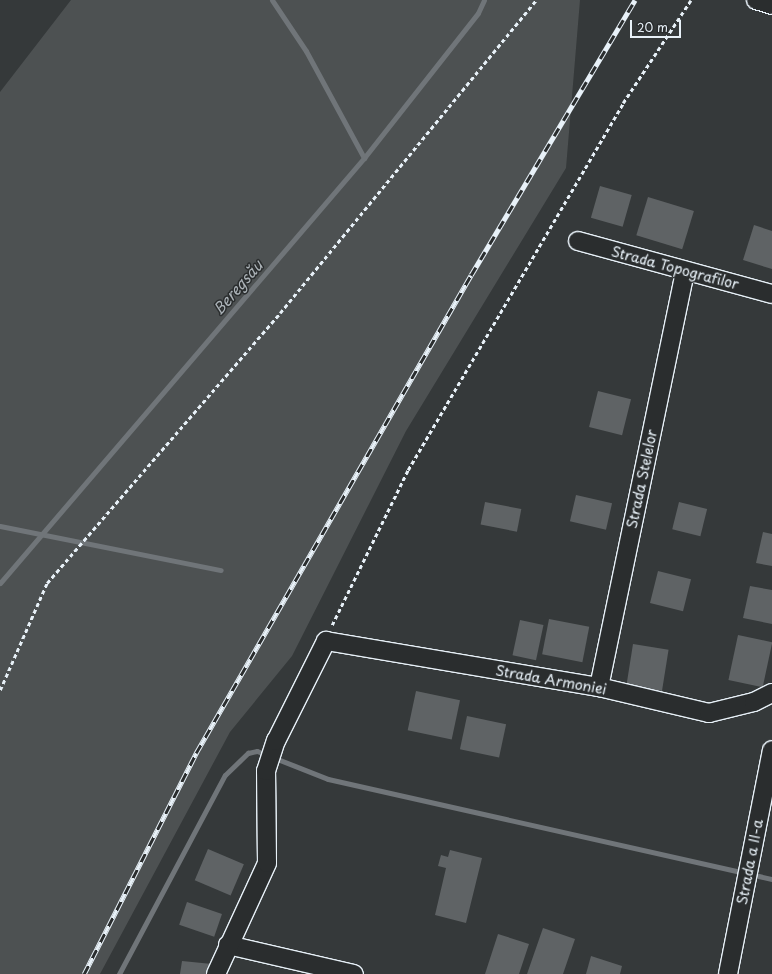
<!DOCTYPE html>
<meta charset="utf-8">
<style>
body{margin:0}
#map{position:relative;width:772px;height:974px;overflow:hidden;background:#35393a;font-family:"Playpen Sans",sans-serif}
div>[style]{position:absolute}
.green>*{inset:0;background:#4d5152}
.stream>*{height:5px;margin:-2.5px;padding:0 2.5px;transform-origin:2.5px;border-radius:2.5px;background:#707579}
.building>*{inset:0;background:#5f6365;transform-origin:0 0}
.path>*{height:2.5px;margin-top:-1.25px;transform-origin:0;background:repeating-linear-gradient(90deg,#e8f1f8 0 4px,transparent 0 7px)}
.roads{filter:drop-shadow(1px 0 #e8f1f8) drop-shadow(-1px 0 #e8f1f8) drop-shadow(0 1px #e8f1f8) drop-shadow(0 -1px #e8f1f8)}
.minor>*{height:18px;margin:-9px;padding:0 9px;transform-origin:9px;border-radius:9px;background:#2a2d2e}
.rail>*{height:4.5px;margin-top:-2.25px;transform-origin:0;background:repeating-linear-gradient(90deg,#2a2d2e 0 9px,#e8f1f8 0 18px);box-sizing:border-box;border-block:1px solid #e8f1f8}
span{translate:-50% -50%;white-space:nowrap;text-align:center;line-height:1.15;-webkit-text-stroke:3px #2a2d2e;paint-order:stroke}
.street-label{font-size:14px;color:#e8f1f8}
.water-label{font-size:15px;color:#acb3b8;font-style:italic}
.scale{position:absolute;left:630px;top:20px;width:51px;height:18px;box-sizing:border-box;border:2px solid #e8f1f8;border-top:0;padding-left:5px;font-size:12px;line-height:14px;white-space:nowrap;color:#e8f1f8;-webkit-text-stroke:3px #2a2d2e;paint-order:stroke}
</style>
<div id="map">
<div class="green">
<div style="clip-path:polygon(71px 0,580px 0,566px 168px,406px 431px,292px 656px,230px 732px,100px 974px,0 974px,0 92px)"></div>
</div>
<div class="stream">
<div style="left:272px;top:0;width:61px;rotate:56.3deg"></div>
<div style="left:306px;top:51px;width:122px;rotate:61.5deg"></div>
<div style="left:0;top:526px;width:225px;rotate:11.3deg"></div>
<div style="left:0;top:583px;width:560px;rotate:-49.42deg"></div>
<div style="left:364px;top:158px;width:184px;rotate:-51.8deg"></div>
<div style="left:478px;top:13px;width:14px;rotate:-65deg"></div>
<div style="left:119px;top:974px;width:225px;rotate:-62deg"></div>
<div style="left:225px;top:775px;width:32px;rotate:-44deg"></div>
<div style="left:248px;top:753px;width:9px;rotate:-13deg"></div>
<div style="left:257px;top:751px;width:76px;rotate:21.5deg"></div>
<div style="left:328px;top:779px;width:455px;rotate:12.7deg"></div>
</div>
<div class="building">
<div style="left:600px;top:186px;width:33px;height:33px;rotate:16deg"></div>
<div style="left:648px;top:197px;width:48px;height:40px;rotate:17deg"></div>
<div style="clip-path:polygon(754px 225px,772px 231px,772px 269px,743px 260px)"></div>
<div style="left:598px;top:391px;width:34px;height:37px;rotate:14deg"></div>
<div style="left:576px;top:495px;width:37px;height:27px;rotate:13deg"></div>
<div style="left:485px;top:502px;width:37px;height:23px;rotate:11deg"></div>
<div style="left:679px;top:502px;width:29px;height:28px;rotate:14deg"></div>
<div style="clip-path:polygon(763px 532px,772px 534px,772px 566px,756px 563px)"></div>
<div style="left:658px;top:571px;width:34px;height:33px;rotate:14deg"></div>
<div style="clip-path:polygon(750px 586px,772px 590px,772px 624px,743px 618px)"></div>
<div style="left:549px;top:619px;width:41px;height:36px;rotate:11deg"></div>
<div style="left:520px;top:620px;width:24px;height:36px;rotate:12deg"></div>
<div style="left:738px;top:635px;width:35px;height:46px;rotate:12deg"></div>
<div style="left:633px;top:644px;width:36px;height:42px;rotate:9deg"></div>
<div style="left:416px;top:691px;width:45px;height:40px;rotate:12deg"></div>
<div style="left:467px;top:716px;width:40px;height:34px;rotate:12deg"></div>
<div style="left:208px;top:849px;width:39px;height:34px;rotate:23deg"></div>
<div style="clip-path:polygon(450px 850px,482px 858px,466px 923px,435px 915px,446px 868px,438px 866px,441px 855px,448px 857px)"></div>
<div style="left:187px;top:902px;width:37px;height:24px;rotate:19deg"></div>
<div style="clip-path:polygon(543px 928px,575px 939px,563px 974px,527px 974px)"></div>
<div style="clip-path:polygon(498px 934px,529px 944px,519px 974px,485px 974px)"></div>
<div style="clip-path:polygon(591px 956px,622px 966px,620px 974px,586px 974px)"></div>
<div style="clip-path:polygon(182px 961px,212px 964px,209px 974px,180px 974px)"></div>
</div>
<div class="path">
<div style="left:332px;top:625px;width:173px;rotate:-63.9deg"></div>
<div style="left:408px;top:470px;width:425px;rotate:-59.6deg"></div>
<div style="left:623px;top:103px;width:123px;rotate:-56.6deg"></div>
<div style="left:0;top:690px;width:117px;rotate:-66.3deg"></div>
<div style="left:47px;top:583px;width:357px;rotate:-49.2deg"></div>
<div style="left:280px;top:313px;width:404px;rotate:-50.7deg"></div>
</div>
<div class="roads">
<div class="minor">
<div style="left:756px;top:0;width:17px;rotate:17deg"></div>
<div style="left:578px;top:241px;width:201px;rotate:15.3deg"></div>
<div style="left:599px;top:687px;width:425px;rotate:-78.3deg"></div>
<div style="left:228px;top:945px;width:129px;rotate:13deg"></div>
<div style="left:216px;top:974px;width:122px;rotate:-65.3deg"></div>
<div style="left:267px;top:863px;width:92px;rotate:-90.6deg"></div>
<div style="left:266px;top:771px;width:32px;rotate:-72deg"></div>
<div style="left:276px;top:741px;width:112px;rotate:-63.4deg"></div>
<div style="left:326px;top:641px;width:277px;rotate:9.6deg"></div>
<div style="left:599px;top:687px;width:113px;rotate:13.3deg"></div>
<div style="left:709px;top:713px;width:46px;rotate:-13.7deg"></div>
<div style="left:754px;top:702px;width:20px;rotate:-27deg"></div>
<div style="left:728px;top:974px;width:228px;rotate:-78.9deg"></div>
</div>
</div>
<div class="rail">
<div style="left:84px;top:974px;width:248px;rotate:-63.1deg"></div>
<div style="left:196px;top:753px;width:551px;rotate:-60.09deg"></div>
<div style="left:471px;top:275px;width:320px;rotate:-59.2deg"></div>
</div>
<div class="street-label">
<span style="left:675px;top:268px;rotate:15deg">Strada Topografilor</span>
<span style="left:642px;top:479px;rotate:-78deg">Strada Stelelor</span>
<span style="left:551px;top:680px;rotate:10deg">Strada Armoniei</span>
<span style="left:750px;top:862px;rotate:-79deg">Strada a II-a</span>
</div>
<div class="water-label">
<span style="left:237px;top:287px;rotate:-49deg">Beregsău</span>
</div>
<div class="scale">20 m</div>
</div>
